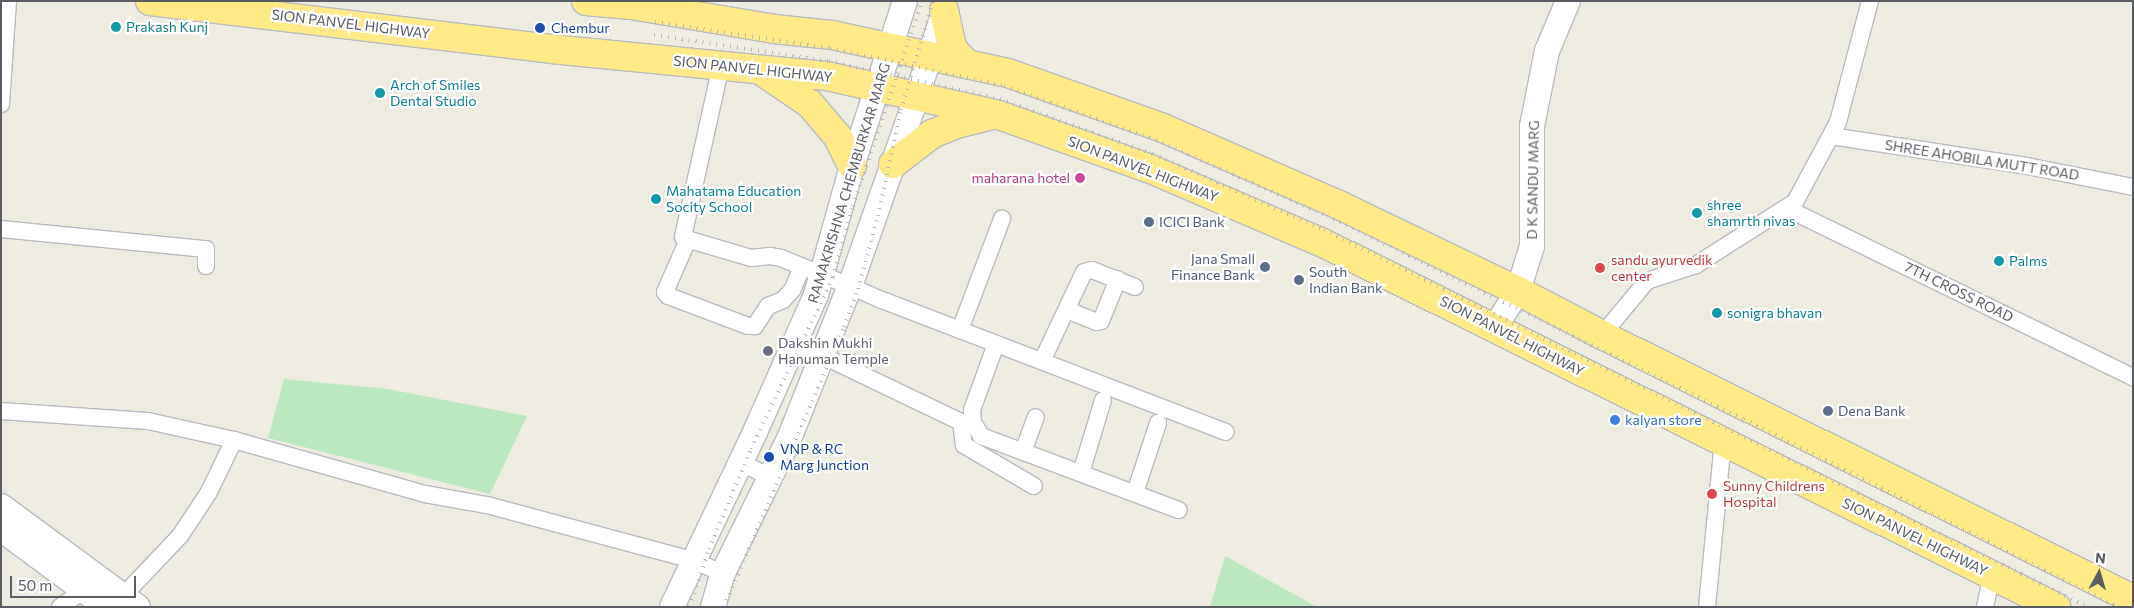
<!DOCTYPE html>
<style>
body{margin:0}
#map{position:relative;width:2134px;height:608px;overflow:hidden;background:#eeece1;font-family:Commissioner,sans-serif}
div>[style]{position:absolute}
.green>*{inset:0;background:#bbe8be}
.roads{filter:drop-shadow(1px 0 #b9bbc2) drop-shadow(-1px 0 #b9bbc2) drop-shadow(0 1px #b9bbc2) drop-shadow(0 -1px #b9bbc2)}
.street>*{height:16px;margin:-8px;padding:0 8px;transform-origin:8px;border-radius:8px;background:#fff}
.secondary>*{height:24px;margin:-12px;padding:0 12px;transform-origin:12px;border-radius:12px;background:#fff}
.highway>*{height:28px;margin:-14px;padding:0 14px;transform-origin:14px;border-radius:14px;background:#ffea87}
.rail>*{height:4px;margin-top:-2px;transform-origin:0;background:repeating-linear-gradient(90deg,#b5b6b7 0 1px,transparent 0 7px)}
.dots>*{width:14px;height:14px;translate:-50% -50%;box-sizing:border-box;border:2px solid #fff;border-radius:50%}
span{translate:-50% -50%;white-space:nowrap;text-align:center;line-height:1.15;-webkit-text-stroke:4.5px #fff;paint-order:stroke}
.street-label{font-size:14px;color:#5a5d64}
.culture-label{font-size:14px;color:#0d838f}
.left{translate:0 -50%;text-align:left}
.transit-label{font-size:14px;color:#164399}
.hotel-label{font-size:14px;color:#b23c85}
.right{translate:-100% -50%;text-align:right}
.service-label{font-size:14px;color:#4e5e75}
.health-label{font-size:14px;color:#be3a42}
.worship-label{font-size:14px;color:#5b616d}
.shop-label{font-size:14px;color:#366cbe}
.frame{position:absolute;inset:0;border:2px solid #5a5d64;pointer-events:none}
.north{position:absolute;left:2074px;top:548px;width:50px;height:50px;-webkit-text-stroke:4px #fff;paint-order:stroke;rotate:6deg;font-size:14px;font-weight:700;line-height:20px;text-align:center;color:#5a5d64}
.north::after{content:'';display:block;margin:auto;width:18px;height:22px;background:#5a5d64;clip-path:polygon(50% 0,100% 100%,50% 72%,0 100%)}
.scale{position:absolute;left:10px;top:576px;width:126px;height:22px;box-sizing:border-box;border:2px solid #5a5d64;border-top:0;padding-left:6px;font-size:15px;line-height:18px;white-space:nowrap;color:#5a5d64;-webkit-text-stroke:4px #fff;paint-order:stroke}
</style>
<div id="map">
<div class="green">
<div style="clip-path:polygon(284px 379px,388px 389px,527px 416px,490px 494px,268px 438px)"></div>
<div style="clip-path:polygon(1225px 556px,1317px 607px,1210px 607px)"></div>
</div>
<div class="roads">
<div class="street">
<div style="left:1px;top:104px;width:103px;rotate:-86.1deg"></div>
<div style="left:1831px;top:136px;width:198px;rotate:8.7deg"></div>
<div style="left:2027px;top:166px;width:108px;rotate:11.2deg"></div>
<div style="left:1786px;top:208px;width:386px;rotate:26deg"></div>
<div style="left:1px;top:229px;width:206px;rotate:5.6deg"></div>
<div style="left:206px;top:249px;width:17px;rotate:90deg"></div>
<div style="left:683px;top:237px;width:175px;rotate:-77.5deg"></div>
<div style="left:802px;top:267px;width:25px;rotate:113deg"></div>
<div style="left:792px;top:290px;width:13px;rotate:132deg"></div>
<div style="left:783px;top:300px;width:16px;rotate:158deg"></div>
<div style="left:768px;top:306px;width:24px;rotate:123deg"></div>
<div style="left:755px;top:326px;width:7px;rotate:180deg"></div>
<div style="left:748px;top:326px;width:85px;rotate:-159.4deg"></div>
<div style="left:668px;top:296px;width:5px;rotate:-127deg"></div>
<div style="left:665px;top:292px;width:55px;rotate:-66.3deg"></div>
<div style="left:687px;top:242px;width:4px;rotate:-34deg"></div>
<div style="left:690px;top:240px;width:64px;rotate:16.4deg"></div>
<div style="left:751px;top:258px;width:19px;rotate:-6deg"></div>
<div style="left:770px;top:256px;width:11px;rotate:10deg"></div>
<div style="left:781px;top:258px;width:74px;rotate:22.1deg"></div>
<div style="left:850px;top:286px;width:35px;rotate:24deg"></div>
<div style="left:882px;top:300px;width:368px;rotate:21deg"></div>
<div style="left:1067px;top:310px;width:32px;rotate:22deg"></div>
<div style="left:1097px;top:322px;width:4px;rotate:-14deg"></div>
<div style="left:1101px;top:321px;width:45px;rotate:-68deg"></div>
<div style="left:960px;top:330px;width:119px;rotate:-69.3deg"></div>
<div style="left:1602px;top:335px;width:70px;rotate:-50.2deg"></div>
<div style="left:1647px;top:281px;width:52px;rotate:-18.1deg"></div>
<div style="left:1696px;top:265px;width:117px;rotate:-32.5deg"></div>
<div style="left:1795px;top:202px;width:91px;rotate:-61.7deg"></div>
<div style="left:1838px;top:122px;width:125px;rotate:-75.2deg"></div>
<div style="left:794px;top:342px;width:185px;rotate:25.6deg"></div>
<div style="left:961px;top:422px;width:23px;rotate:83deg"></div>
<div style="left:964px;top:445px;width:81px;rotate:30.4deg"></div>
<div style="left:996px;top:344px;width:70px;rotate:110deg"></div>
<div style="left:972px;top:410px;width:12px;rotate:85deg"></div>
<div style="left:973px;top:422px;width:16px;rotate:60deg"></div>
<div style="left:981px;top:436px;width:211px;rotate:20.5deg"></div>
<div style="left:1042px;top:361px;width:98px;rotate:-64.7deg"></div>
<div style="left:1084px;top:272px;width:8px;rotate:-14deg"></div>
<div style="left:1092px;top:270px;width:46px;rotate:21.6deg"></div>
<div style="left:1px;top:411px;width:147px;rotate:3.9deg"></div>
<div style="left:148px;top:421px;width:88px;rotate:12.5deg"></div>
<div style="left:234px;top:440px;width:198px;rotate:15.8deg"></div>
<div style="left:425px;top:494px;width:63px;rotate:10.1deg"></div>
<div style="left:487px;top:505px;width:212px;rotate:15deg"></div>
<div style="left:692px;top:560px;width:34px;rotate:23deg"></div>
<div style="left:1023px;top:452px;width:37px;rotate:-70deg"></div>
<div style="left:740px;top:462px;width:34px;rotate:27deg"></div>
<div style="left:1081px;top:473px;width:76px;rotate:-73.2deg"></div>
<div style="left:1135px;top:493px;width:74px;rotate:-71.8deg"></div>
<div style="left:123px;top:596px;width:83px;rotate:-46.5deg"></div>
<div style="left:180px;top:536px;width:53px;rotate:-56.6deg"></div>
<div style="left:209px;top:492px;width:58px;rotate:-64.3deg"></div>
<div style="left:60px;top:607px;width:38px;rotate:-35deg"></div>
<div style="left:1707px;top:607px;width:166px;rotate:-84.5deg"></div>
<div style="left:1985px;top:607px;width:33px;rotate:-78deg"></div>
</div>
<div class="secondary">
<div style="left:1495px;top:327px;width:43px;rotate:-57.4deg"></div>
<div style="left:1518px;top:291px;width:47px;rotate:-72.7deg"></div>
<div style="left:1532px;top:246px;width:120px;rotate:-90deg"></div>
<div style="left:1532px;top:126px;width:76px;rotate:-78.7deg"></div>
<div style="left:1547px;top:51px;width:54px;rotate:-67.2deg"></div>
<div style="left:1px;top:506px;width:170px;rotate:36.4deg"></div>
<div style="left:1px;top:529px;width:131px;rotate:36.6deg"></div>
<div style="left:672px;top:607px;width:194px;rotate:-64.6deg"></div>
<div style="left:755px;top:432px;width:150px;rotate:-66deg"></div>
<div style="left:816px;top:295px;width:134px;rotate:-74.4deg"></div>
<div style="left:852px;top:166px;width:173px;rotate:-72.2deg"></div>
<div style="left:713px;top:607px;width:35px;rotate:-74deg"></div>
<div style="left:723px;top:573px;width:149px;rotate:-63.8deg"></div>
<div style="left:789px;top:439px;width:165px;rotate:-68.3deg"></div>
<div style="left:850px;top:286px;width:201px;rotate:-70.6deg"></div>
<div style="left:917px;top:96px;width:92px;rotate:-72.3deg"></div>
</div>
<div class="highway">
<div style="left:150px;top:1px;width:404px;rotate:6.8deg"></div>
<div style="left:551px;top:49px;width:277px;rotate:5.6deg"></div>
<div style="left:827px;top:76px;width:173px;rotate:12.7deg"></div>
<div style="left:996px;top:114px;width:161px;rotate:19.6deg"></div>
<div style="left:1148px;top:168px;width:188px;rotate:23.2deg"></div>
<div style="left:1321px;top:242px;width:821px;rotate:26.41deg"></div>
<div style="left:586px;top:1px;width:45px;rotate:5.1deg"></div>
<div style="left:631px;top:5px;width:145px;rotate:9.5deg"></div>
<div style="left:774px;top:29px;width:58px;rotate:5.9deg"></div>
<div style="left:832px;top:35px;width:180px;rotate:12.2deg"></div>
<div style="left:1008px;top:73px;width:164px;rotate:19.5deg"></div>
<div style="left:1163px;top:128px;width:192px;rotate:23.6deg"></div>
<div style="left:1339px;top:205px;width:199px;rotate:25.7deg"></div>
<div style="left:1518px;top:291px;width:95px;rotate:27.6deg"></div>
<div style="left:1602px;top:335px;width:593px;rotate:26.44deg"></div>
<div style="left:944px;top:10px;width:34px;rotate:78deg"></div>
<div style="left:951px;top:43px;width:10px;rotate:66deg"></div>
<div style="left:955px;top:52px;width:17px;rotate:45deg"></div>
<div style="left:760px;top:70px;width:60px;rotate:34.2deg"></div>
<div style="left:810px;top:104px;width:43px;rotate:49.7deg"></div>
<div style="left:838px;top:137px;width:32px;rotate:64deg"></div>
<div style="left:893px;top:164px;width:49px;rotate:-37.6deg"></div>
<div style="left:932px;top:134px;width:27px;rotate:-22deg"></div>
<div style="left:957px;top:124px;width:36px;rotate:-14deg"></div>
</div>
</div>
<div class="rail">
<div style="left:655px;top:22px;width:177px;rotate:8.5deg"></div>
<div style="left:830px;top:48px;width:178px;rotate:12.3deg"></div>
<div style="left:1004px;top:86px;width:161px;rotate:19.6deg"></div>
<div style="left:1156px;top:140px;width:187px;rotate:24deg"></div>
<div style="left:1327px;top:216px;width:464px;rotate:26deg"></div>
<div style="left:1744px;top:419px;width:419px;rotate:26.7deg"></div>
<div style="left:654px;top:35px;width:177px;rotate:8.5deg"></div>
<div style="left:829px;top:61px;width:175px;rotate:12.5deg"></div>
<div style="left:1000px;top:99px;width:163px;rotate:19.8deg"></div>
<div style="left:1153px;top:154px;width:187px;rotate:24deg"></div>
<div style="left:1324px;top:230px;width:852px;rotate:26.26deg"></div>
<div style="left:690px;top:607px;width:61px;rotate:-71.9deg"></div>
<div style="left:709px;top:549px;width:108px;rotate:-67.2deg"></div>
<div style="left:751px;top:449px;width:191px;rotate:-64.5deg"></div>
<div style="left:833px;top:277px;width:74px;rotate:-74.3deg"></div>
<div style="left:853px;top:206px;width:216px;rotate:-71.4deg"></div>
<div style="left:724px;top:607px;width:305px;rotate:-66.8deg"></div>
<div style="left:844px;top:327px;width:40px;rotate:-69.8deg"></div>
<div style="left:858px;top:289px;width:76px;rotate:-74.7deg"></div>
<div style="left:878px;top:216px;width:108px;rotate:-77.8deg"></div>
<div style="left:901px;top:110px;width:114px;rotate:-73.6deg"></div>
</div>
<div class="dots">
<div style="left:116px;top:27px;background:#0f9aa8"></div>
<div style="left:540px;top:28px;background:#1a4fb4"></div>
<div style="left:380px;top:93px;background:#0f9aa8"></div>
<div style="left:1080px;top:178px;background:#d1479c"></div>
<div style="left:656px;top:199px;background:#0f9aa8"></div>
<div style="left:1697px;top:213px;background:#0f9aa8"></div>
<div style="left:1149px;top:222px;background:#5c6f8a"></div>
<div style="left:1999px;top:261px;background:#0f9aa8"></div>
<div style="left:1265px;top:267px;background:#5c6f8a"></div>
<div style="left:1600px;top:268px;background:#e0444e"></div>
<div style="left:1299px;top:280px;background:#5c6f8a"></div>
<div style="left:1717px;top:313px;background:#0f9aa8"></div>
<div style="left:768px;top:351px;background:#6b7280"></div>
<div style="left:1828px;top:411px;background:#5c6f8a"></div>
<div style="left:1615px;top:420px;background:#3f7fe0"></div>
<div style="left:769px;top:457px;background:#1a4fb4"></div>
<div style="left:1712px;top:494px;background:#e0444e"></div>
</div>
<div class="street-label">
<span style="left:351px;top:24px;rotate:7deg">SION PANVEL HIGHWAY</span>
<span style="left:753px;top:69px;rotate:6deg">SION PANVEL HIGHWAY</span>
<span style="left:1982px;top:160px;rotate:9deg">SHREE AHOBILA MUTT ROAD</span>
<span style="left:1143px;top:169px;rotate:21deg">SION PANVEL HIGHWAY</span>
<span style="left:1533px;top:180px;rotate:-89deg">D K SANDU MARG</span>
<span style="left:849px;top:183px;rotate:-73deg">RAMAKRISHNA CHEMBURKAR MARG</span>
<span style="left:1959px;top:292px;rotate:26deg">7TH CROSS ROAD</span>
<span style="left:1512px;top:336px;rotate:27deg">SION PANVEL HIGHWAY</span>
<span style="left:1915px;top:537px;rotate:26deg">SION PANVEL HIGHWAY</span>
</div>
<div class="culture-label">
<span class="left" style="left:126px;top:27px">Prakash Kunj</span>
<span class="left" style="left:390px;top:93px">Arch of Smiles<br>Dental Studio</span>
<span class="left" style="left:666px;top:199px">Mahatama Education<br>Socity School</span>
<span class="left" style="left:1707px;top:213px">shree<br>shamrth nivas</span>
<span class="left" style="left:2009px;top:261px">Palms</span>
<span class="left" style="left:1727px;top:313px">sonigra bhavan</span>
</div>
<div class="transit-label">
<span class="left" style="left:551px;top:28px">Chembur</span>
<span class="left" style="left:780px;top:457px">VNP &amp; RC<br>Marg Junction</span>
</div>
<div class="hotel-label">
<span class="right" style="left:1070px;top:178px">maharana hotel</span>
</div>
<div class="service-label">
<span class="left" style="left:1159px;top:222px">ICICI Bank</span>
<span class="right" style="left:1255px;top:267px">Jana Small<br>Finance Bank</span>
<span class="left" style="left:1309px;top:280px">South<br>Indian Bank</span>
<span class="left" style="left:1838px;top:411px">Dena Bank</span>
</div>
<div class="health-label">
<span class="left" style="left:1611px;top:268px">sandu ayurvedik<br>center</span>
<span class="left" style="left:1723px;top:494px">Sunny Childrens<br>Hospital</span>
</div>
<div class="worship-label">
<span class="left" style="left:778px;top:351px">Dakshin Mukhi<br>Hanuman Temple</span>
</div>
<div class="shop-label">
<span class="left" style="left:1625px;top:420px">kalyan store</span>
</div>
<div class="frame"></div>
<div class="north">N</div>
<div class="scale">50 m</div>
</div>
